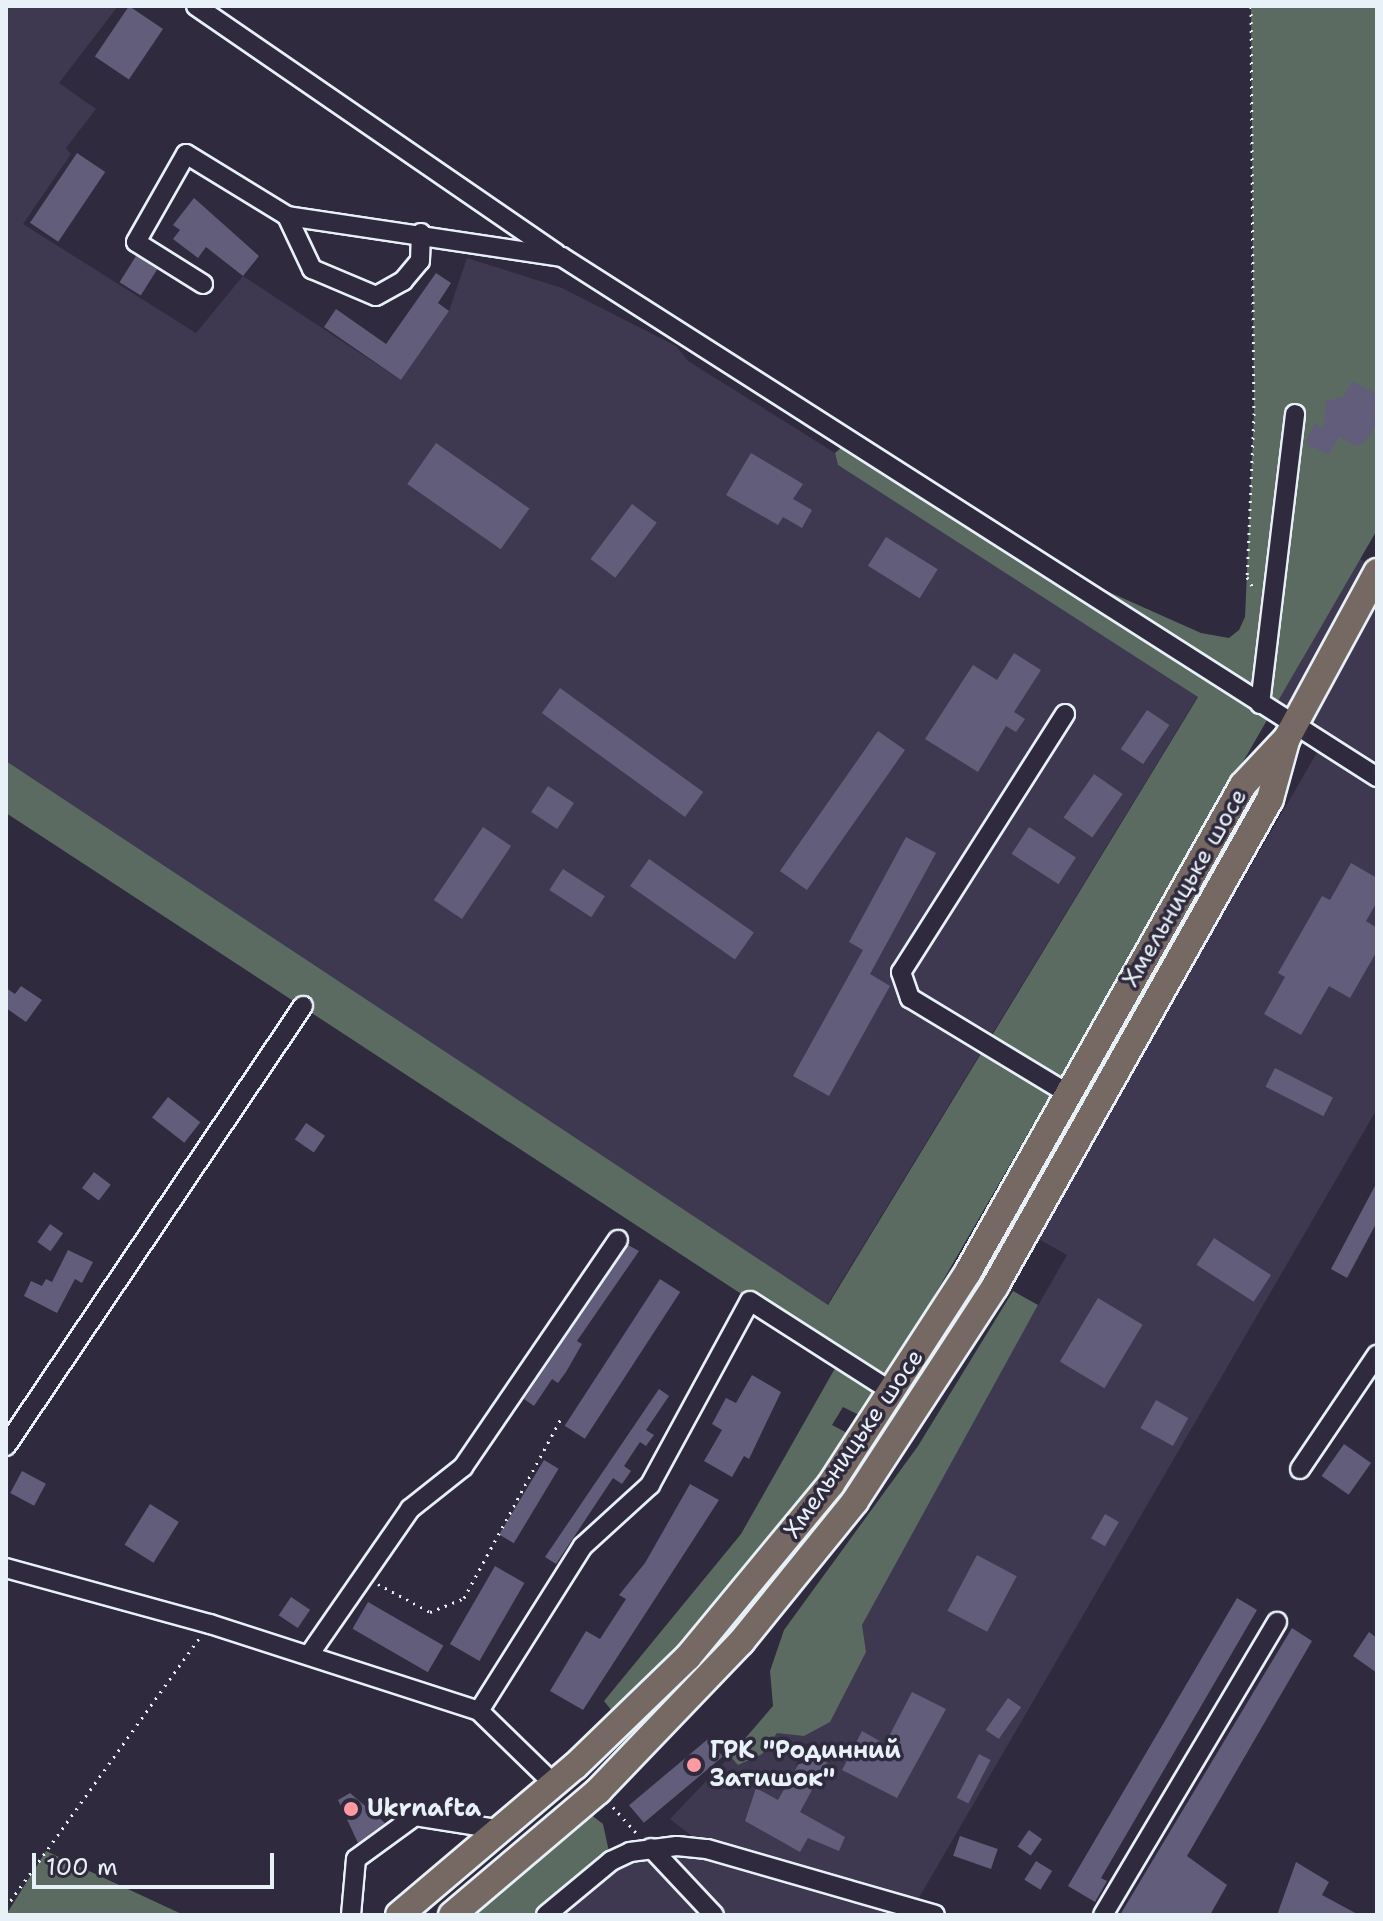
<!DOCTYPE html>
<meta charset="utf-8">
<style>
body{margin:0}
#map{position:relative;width:1383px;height:1921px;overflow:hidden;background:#2f2a3d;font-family:"Shantell Sans",sans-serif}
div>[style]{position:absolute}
.built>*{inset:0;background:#3e3950}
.green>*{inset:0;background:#5b6b62}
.building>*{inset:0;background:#625d7b;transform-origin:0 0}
.path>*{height:3px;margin-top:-1.5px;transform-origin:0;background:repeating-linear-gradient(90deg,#e8f1f8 0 2px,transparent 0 8px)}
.roads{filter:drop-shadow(2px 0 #e8f1f8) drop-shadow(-2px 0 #e8f1f8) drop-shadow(0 2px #e8f1f8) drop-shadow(0 -2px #e8f1f8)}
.minor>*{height:18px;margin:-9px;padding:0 9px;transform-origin:9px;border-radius:9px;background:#2f2a3d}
.highway>*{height:26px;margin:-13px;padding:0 13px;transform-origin:13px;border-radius:13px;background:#766964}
.dots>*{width:22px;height:22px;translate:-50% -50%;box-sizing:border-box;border:4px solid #2f2a3d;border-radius:50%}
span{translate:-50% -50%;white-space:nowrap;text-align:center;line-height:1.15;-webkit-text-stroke:7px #2f2a3d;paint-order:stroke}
.street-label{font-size:24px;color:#e8f1f8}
.poi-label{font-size:24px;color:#e8f1f8;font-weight:700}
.left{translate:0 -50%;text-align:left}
.frame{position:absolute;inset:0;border:8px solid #e8f1f8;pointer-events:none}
.scale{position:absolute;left:32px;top:1853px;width:242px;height:36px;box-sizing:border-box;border:4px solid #e8f1f8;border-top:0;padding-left:10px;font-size:24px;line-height:28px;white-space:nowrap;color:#e8f1f8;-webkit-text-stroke:6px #2f2a3d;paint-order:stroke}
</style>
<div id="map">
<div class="built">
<div style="clip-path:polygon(6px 6px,118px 6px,59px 83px,96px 109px,66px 148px,71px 154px,23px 224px,196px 333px,243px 276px,401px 380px,449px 311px,467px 258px,562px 288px,676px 346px,688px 361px,835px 453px,838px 465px,1198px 696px,827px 1305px,6px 761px)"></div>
<div style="clip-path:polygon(1377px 332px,1360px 559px,1377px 570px,1377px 1109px,913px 1908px,935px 1915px,546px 1915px,611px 1861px,706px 1847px,670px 1819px,775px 1709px,799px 1722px,1067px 1255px,1035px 1237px,1322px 744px,1272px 712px,1307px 651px)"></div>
</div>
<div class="green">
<div style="clip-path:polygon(1251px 6px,1377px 6px,1377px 530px,882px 1386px,6px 813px,6px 761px,828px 1305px,1198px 697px,838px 465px,835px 453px,849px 441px,1026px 555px,1201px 633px,1229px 638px,1239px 630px,1245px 617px,1254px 413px)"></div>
<div style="clip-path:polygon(1013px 1291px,1038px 1305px,862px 1625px,866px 1652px,830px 1722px,804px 1736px,777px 1733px,762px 1754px,738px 1765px,730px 1756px,773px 1706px,770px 1671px,784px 1630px,918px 1446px)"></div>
<div style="clip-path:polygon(838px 1363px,879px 1390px,861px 1416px,843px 1407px,832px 1425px,849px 1434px,824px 1472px,708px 1617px,612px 1711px,604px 1701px,741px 1534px)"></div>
<div style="clip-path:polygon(590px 1814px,603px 1824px,611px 1861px,546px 1915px,467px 1915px)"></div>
<div style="clip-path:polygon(46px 1851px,173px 1910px,184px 1915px,6px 1915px)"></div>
</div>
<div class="building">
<div style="left:129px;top:6px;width:41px;height:61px;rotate:34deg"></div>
<div style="left:77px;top:153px;width:34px;height:84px;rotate:34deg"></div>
<div style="clip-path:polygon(194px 198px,259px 256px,243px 276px,206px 247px,198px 258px,173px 239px,180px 230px,173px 225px)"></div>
<div style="left:136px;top:256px;width:25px;height:31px;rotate:32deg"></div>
<div style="clip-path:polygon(436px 273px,451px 283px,438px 303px,449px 311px,401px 380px,324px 327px,336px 309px,386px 344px)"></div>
<div style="clip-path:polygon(1353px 381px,1377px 395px,1377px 423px,1364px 444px,1356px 446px,1339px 436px,1329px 455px,1305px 443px,1315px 424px,1324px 428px,1326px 401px,1343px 397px)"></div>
<div style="left:436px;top:443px;width:114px;height:50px;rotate:35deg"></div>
<div style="clip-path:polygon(751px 453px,803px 484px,793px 499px,812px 510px,802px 528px,783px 517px,778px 525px,726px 495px)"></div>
<div style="left:632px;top:504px;width:31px;height:69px;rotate:37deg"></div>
<div style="left:886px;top:537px;width:61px;height:34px;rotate:32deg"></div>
<div style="clip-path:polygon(1014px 653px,1041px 670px,1014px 712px,1025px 719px,1016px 732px,1006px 726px,978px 772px,925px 739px,973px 665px,997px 680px)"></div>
<div style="left:560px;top:688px;width:177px;height:31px;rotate:36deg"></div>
<div style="left:1147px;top:710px;width:27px;height:47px;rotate:34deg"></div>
<div style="left:878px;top:731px;width:33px;height:171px;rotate:35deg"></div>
<div style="left:1094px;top:774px;width:35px;height:53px;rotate:35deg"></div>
<div style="left:548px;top:786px;width:31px;height:31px;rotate:33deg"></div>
<div style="left:483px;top:827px;width:34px;height:88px;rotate:34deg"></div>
<div style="left:1029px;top:827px;width:56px;height:32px;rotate:33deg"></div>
<div style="clip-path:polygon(906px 837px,936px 853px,870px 974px,890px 986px,829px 1096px,793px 1076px,863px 950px,849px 942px)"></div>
<div style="left:649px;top:859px;width:128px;height:33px;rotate:35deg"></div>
<div style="clip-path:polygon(1351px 863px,1377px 878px,1377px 902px,1366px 921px,1377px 928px,1377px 951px,1350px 998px,1329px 986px,1301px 1035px,1264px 1014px,1285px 977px,1278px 973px,1322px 896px,1330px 900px)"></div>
<div style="left:563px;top:869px;width:50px;height:25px;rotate:33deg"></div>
<div style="clip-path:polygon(21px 986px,42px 1000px,26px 1022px,6px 1008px,6px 988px,15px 994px)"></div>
<div style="left:1275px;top:1068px;width:65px;height:21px;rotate:27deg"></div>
<div style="left:168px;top:1097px;width:41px;height:26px;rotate:38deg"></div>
<div style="left:306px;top:1123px;width:23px;height:20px;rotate:34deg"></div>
<div style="left:94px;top:1172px;width:21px;height:20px;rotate:37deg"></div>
<div style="clip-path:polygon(1377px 1182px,1377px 1222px,1347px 1278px,1331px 1269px)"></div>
<div style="left:50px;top:1224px;width:16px;height:22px;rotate:35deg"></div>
<div style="left:1214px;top:1238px;width:68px;height:32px;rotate:33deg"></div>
<div style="clip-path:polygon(628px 1245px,639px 1251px,577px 1341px,582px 1344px,566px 1372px,558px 1383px,552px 1379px,534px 1406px,524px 1399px)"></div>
<div style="clip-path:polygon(68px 1250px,93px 1262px,82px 1283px,75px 1279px,57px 1313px,24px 1296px,31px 1281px,42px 1286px,46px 1279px,52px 1282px)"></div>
<div style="left:660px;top:1279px;width:24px;height:175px;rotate:33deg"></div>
<div style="left:1098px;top:1298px;width:52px;height:74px;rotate:31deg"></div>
<div style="clip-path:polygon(752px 1375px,781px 1392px,749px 1459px,744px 1456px,732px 1477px,704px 1461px,722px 1430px,712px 1424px,726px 1398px,736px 1403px)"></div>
<div style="clip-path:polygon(659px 1389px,669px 1396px,646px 1430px,654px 1435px,646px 1446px,640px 1442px,624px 1466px,631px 1471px,622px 1484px,613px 1478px,556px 1564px,545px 1557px)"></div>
<div style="left:1156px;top:1400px;width:37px;height:32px;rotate:29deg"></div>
<div style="left:1344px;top:1444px;width:33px;height:39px;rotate:35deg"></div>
<div style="left:544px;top:1460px;width:17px;height:87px;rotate:31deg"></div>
<div style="left:22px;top:1471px;width:27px;height:25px;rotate:28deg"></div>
<div style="clip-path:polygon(690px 1484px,719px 1500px,583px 1710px,550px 1691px,586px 1631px,600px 1639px,626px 1599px,619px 1595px,645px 1563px)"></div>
<div style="left:150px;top:1504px;width:34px;height:48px;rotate:32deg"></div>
<div style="left:1105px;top:1514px;width:16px;height:28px;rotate:30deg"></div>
<div style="left:977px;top:1555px;width:45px;height:63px;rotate:28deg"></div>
<div style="left:495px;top:1566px;width:34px;height:90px;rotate:30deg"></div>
<div style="left:291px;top:1597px;width:23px;height:22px;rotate:34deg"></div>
<div style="clip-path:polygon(1237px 1598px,1257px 1610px,1101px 1878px,1107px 1881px,1095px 1902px,1068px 1886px)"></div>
<div style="left:368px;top:1602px;width:87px;height:31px;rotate:30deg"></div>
<div style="clip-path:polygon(1292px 1628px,1312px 1641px,1187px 1856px,1227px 1885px,1210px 1915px,1120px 1915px)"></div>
<div style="clip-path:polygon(1369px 1632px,1377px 1638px,1377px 1673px,1353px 1656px)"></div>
<div style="clip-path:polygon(912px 1692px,946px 1709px,897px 1798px,842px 1770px,862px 1731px,885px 1744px)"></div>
<div style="left:1008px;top:1698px;width:16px;height:39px;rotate:35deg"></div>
<div style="left:708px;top:1739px;width:23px;height:103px;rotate:50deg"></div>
<div style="clip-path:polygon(809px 1746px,830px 1757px,800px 1812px,845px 1837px,839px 1851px,808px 1838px,800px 1852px,745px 1821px,756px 1788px,778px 1800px)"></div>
<div style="left:979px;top:1754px;width:13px;height:49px;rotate:27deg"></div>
<div style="clip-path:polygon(350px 1793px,385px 1823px,358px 1843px,338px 1800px)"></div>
<div style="left:1029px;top:1830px;width:16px;height:20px;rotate:35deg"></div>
<div style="left:960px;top:1836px;width:40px;height:21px;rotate:19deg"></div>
<div style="left:1036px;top:1861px;width:19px;height:22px;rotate:32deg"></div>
<div style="clip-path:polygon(1296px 1862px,1329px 1882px,1322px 1895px,1359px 1915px,1277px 1915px)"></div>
</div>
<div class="path">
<div style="left:1251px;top:6px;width:407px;rotate:89.6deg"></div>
<div style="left:1254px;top:413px;width:164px;rotate:92.4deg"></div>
<div style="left:1247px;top:577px;width:16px;rotate:60deg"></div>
<div style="left:378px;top:1584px;width:59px;rotate:28.3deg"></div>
<div style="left:430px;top:1612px;width:37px;rotate:-22deg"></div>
<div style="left:464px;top:1598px;width:206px;rotate:-61.6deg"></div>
<div style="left:613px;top:1807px;width:36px;rotate:48deg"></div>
<div style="left:6px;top:1907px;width:332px;rotate:-54.3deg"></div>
</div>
<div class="roads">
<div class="minor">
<div style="left:196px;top:6px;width:437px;rotate:34.5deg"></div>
<div style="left:287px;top:216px;width:59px;rotate:64.7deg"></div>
<div style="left:312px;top:269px;width:69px;rotate:22.9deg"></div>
<div style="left:376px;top:296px;width:31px;rotate:-29deg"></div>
<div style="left:403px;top:281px;width:26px;rotate:-50deg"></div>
<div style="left:420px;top:261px;width:28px;rotate:-88deg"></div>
<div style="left:203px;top:284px;width:79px;rotate:-147.9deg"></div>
<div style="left:136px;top:242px;width:101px;rotate:-60.4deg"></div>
<div style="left:186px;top:154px;width:119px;rotate:31.5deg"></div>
<div style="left:287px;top:216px;width:278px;rotate:8.5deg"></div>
<div style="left:562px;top:257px;width:967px;rotate:32.54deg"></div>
<div style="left:1260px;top:704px;width:292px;rotate:-83.1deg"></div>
<div style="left:1065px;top:714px;width:306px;rotate:122.4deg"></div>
<div style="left:901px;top:972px;width:28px;rotate:71deg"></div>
<div style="left:910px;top:998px;width:184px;rotate:31.2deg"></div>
<div style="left:6px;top:1446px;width:531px;rotate:-55.98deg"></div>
<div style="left:1300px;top:1469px;width:138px;rotate:-56deg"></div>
<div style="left:6px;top:1568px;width:212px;rotate:15.4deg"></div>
<div style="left:210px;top:1624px;width:283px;rotate:17.9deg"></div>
<div style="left:479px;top:1711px;width:105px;rotate:44.2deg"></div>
<div style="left:309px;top:1655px;width:178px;rotate:-55.3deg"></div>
<div style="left:410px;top:1509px;width:68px;rotate:-38.4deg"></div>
<div style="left:463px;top:1467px;width:275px;rotate:-55.7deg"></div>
<div style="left:479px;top:1711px;width:195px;rotate:-57.8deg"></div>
<div style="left:583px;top:1546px;width:91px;rotate:-42.3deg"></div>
<div style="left:650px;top:1485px;width:209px;rotate:-61.5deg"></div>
<div style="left:750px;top:1301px;width:171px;rotate:32.6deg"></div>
<div style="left:651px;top:1848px;width:92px;rotate:46.8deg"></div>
<div style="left:351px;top:1915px;width:56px;rotate:-84.9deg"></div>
<div style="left:356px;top:1859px;width:73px;rotate:-36.1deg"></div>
<div style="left:415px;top:1816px;width:88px;rotate:9.1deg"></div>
<div style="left:546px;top:1915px;width:85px;rotate:-39.7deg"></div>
<div style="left:611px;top:1861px;width:21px;rotate:-25deg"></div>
<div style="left:630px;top:1852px;width:47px;rotate:-7.3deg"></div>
<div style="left:677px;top:1846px;width:30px;rotate:6deg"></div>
<div style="left:707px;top:1849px;width:237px;rotate:16.1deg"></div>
<div style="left:1103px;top:1915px;width:341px;rotate:-59.3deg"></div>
</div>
<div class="highway">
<div style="left:399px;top:1915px;width:231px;rotate:-40.3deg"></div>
<div style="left:575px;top:1766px;width:157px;rotate:-44deg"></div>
<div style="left:688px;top:1657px;width:224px;rotate:-50.4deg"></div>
<div style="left:831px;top:1484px;width:252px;rotate:-57.1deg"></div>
<div style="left:968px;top:1272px;width:559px;rotate:-60.55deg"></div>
<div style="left:1243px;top:785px;width:64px;rotate:-46.9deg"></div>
<div style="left:1287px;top:738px;width:189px;rotate:-61.5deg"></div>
<div style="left:452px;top:1915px;width:192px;rotate:-40.3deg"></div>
<div style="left:598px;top:1791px;width:207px;rotate:-46.2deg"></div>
<div style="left:741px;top:1642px;width:181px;rotate:-51deg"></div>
<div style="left:855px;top:1501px;width:257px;rotate:-56.9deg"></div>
<div style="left:995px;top:1286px;width:559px;rotate:-60.55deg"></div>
<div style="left:1270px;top:799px;width:60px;rotate:-74.6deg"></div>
</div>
</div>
<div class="dots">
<div style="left:694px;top:1765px;background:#ff9aa2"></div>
<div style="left:351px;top:1809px;background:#ff9aa2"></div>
</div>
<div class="street-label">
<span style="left:1185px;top:888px;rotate:-60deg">Хмельницьке шосе</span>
<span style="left:854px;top:1444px;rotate:-55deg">Хмельницьке шосе</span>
</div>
<div class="poi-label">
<span class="left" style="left:710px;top:1765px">ГРК "Родинний<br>Затишок"</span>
<span class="left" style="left:367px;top:1809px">Ukrnafta</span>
</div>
<div class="frame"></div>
<div class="scale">100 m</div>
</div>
